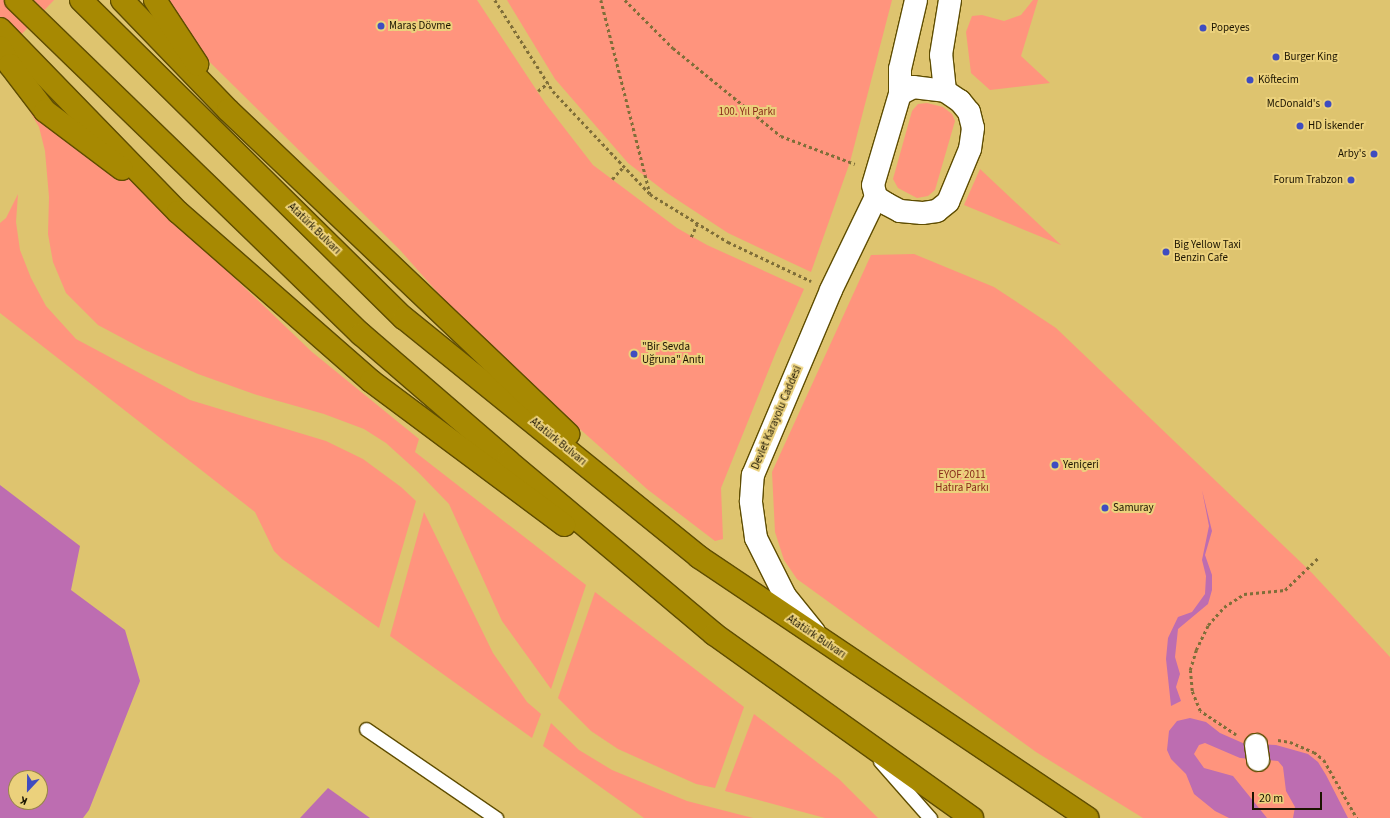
<!DOCTYPE html>
<meta charset="utf-8">
<style>
body{margin:0}
#map{position:relative;width:1390px;height:818px;overflow:hidden;background:#dec46f;font-family:"Source Sans 3",sans-serif}
div>[style]{position:absolute}
.green>*{inset:0;background:#ff947d}
.water>*{inset:0;background:#bd6db1}
.path>*{height:2.5px;margin-top:-1.25px;transform-origin:0;background:repeating-linear-gradient(90deg,#7f6e39 0 3px,transparent 0 6px)}
.roads{filter:drop-shadow(1px 0 #5f4d01) drop-shadow(-1px 0 #5f4d01) drop-shadow(0 1px #5f4d01) drop-shadow(0 -1px #5f4d01)}
.lane>*{height:13px;margin:-6.5px;padding:0 6.5px;transform-origin:6.5px;border-radius:6.5px;background:#fff}
.street>*{height:22px;margin:-11px;padding:0 11px;transform-origin:11px;border-radius:11px;background:#fff}
.secondary>*{height:22px;margin:-11px;padding:0 11px;transform-origin:11px;border-radius:11px;background:#fff}
.highway>*{height:22px;margin:-11px;padding:0 11px;transform-origin:11px;border-radius:11px;background:#a78902}
.dots>*{width:11px;height:11px;translate:-50% -50%;box-sizing:border-box;border:2px solid #ebd17c;border-radius:50%}
span{translate:-50% -50%;white-space:nowrap;text-align:center;line-height:1.15;-webkit-text-stroke:4px #ebd17c;paint-order:stroke}
.poi-label{font-size:11px;color:#1b1400}
.left{translate:0 -50%;text-align:left}
.right{translate:-100% -50%;text-align:right}
.park-label{font-size:11px;color:#892b1a}
.street-label{font-size:11px;color:#1b1400}
.north{position:absolute;left:8px;top:770px;width:40px;height:40px;box-sizing:border-box;background:#ebd17c;border:1px solid #98854a;border-radius:50%;rotate:202deg;font-size:11px;font-weight:700;line-height:16px;text-align:center;color:#1b1400}
.north::after{content:'';display:block;margin:auto;width:14px;height:18px;background:#3f4cc0;clip-path:polygon(50% 0,100% 100%,50% 72%,0 100%)}
.scale{position:absolute;left:1252px;top:792px;width:70px;height:18px;box-sizing:border-box;border:2px solid #1b1400;border-top:0;padding-left:5px;font-size:12px;line-height:14px;white-space:nowrap;color:#1b1400;-webkit-text-stroke:3px #ebd17c;paint-order:stroke}
</style>
<div id="map">
<div class="green">
<div style="clip-path:polygon(0 0,54px 0,0 57px)"></div>
<div style="clip-path:polygon(147px 0,477px 0,545px 103px,593px 165px,677px 228px,707px 245px,804px 289px,776px 352px,721px 488px,723px 539px,715px 541px,647px 489px,476px 336px,400px 250px)"></div>
<div style="clip-path:polygon(507px 0,892px 0,850px 162px,811px 272px,728px 233px,667px 193px,628px 163px,555px 79px)"></div>
<div style="clip-path:polygon(1033px 0,1038px 0,1021px 56px,1050px 83px,990px 90px,971px 73px,966px 32px,972px 16px,982px 15px,1004px 21px,1021px 15px)"></div>
<div style="clip-path:polygon(12px 81px,90px 140px,312px 352px,419px 439px,415px 452px,586px 585px,551px 689px,502px 621px,449px 504px,418px 472px,386px 443px,364px 429px,324px 414px,257px 395px,198px 374px,143px 349px,98px 325px,66px 293px,53px 262px,48px 234px,49px 197px,45px 151px,39px 127px)"></div>
<div style="clip-path:polygon(927px 103px,943px 107px,952px 114px,955px 121px,935px 190px,928px 196px,917px 198px,898px 188px,893px 179px,912px 111px,918px 104px)"></div>
<div style="clip-path:polygon(980px 169px,1061px 245px,964px 205px)"></div>
<div style="clip-path:polygon(18px 194px,16px 222px,20px 250px,31px 278px,46px 306px,76px 339px,190px 400px,326px 441px,363px 459px,401px 487px,416px 501px,379px 628px,282px 559px,274px 551px,255px 512px,0 313px,0 223px,6px 218px)"></div>
<div style="clip-path:polygon(914px 254px,994px 287px,1056px 328px,1312px 573px,1390px 657px,1390px 818px,1143px 818px,1036px 752px,797px 579px,784px 560px,775px 532px,772px 472px,871px 255px)"></div>
<div style="clip-path:polygon(424px 512px,493px 653px,527px 702px,541px 714px,532px 738px,390px 636px)"></div>
<div style="clip-path:polygon(595px 592px,744px 707px,715px 788px,696px 784px,618px 749px,591px 731px,558px 698px)"></div>
<div style="clip-path:polygon(754px 714px,839px 779px,878px 818px,825px 818px,725px 791px)"></div>
<div style="clip-path:polygon(551px 723px,579px 750px,612px 770px,687px 801px,753px 818px,644px 818px,543px 746px)"></div>
</div>
<div class="water">
<div style="clip-path:polygon(evenodd,0 485px,80px 546px,71px 590px,125px 630px,140px 681px,89px 810px,83px 818px,0 818px,0 485px,16px 778px,40px 778px,40px 802px,16px 802px,16px 778px)"></div>
<div style="clip-path:polygon(1202px 490px,1212px 531px,1205px 555px,1212px 575px,1212px 590px,1208px 604px,1178px 629px,1175px 657px,1180px 674px,1176px 687px,1181px 701px,1171px 706px,1166px 659px,1168px 638px,1178px 617px,1192px 612px,1205px 594px,1206px 576px,1202px 560px,1209px 526px)"></div>
<div style="clip-path:polygon(1190px 718px,1206px 722px,1220px 733px,1245px 744px,1276px 745px,1308px 754px,1318px 762px,1326px 775px,1348px 818px,1293px 818px,1295px 807px,1286px 791px,1283px 767px,1278px 761px,1240px 758px,1205px 743px,1199px 745px,1194px 754px,1204px 768px,1233px 776px,1267px 818px,1229px 818px,1215px 811px,1194px 794px,1186px 774px,1171px 759px,1167px 750px,1169px 731px,1177px 721px)"></div>
<div style="clip-path:polygon(328px 788px,370px 818px,300px 818px)"></div>
</div>
<div class="path">
<div style="left:495px;top:0;width:108px;rotate:57.5deg"></div>
<div style="left:553px;top:91px;width:141px;rotate:46.7deg"></div>
<div style="left:650px;top:194px;width:92px;rotate:31.6deg"></div>
<div style="left:728px;top:242px;width:92px;rotate:25.2deg"></div>
<div style="left:601px;top:0;width:200px;rotate:75.8deg"></div>
<div style="left:625px;top:0;width:68px;rotate:45deg"></div>
<div style="left:673px;top:48px;width:139px;rotate:39.2deg"></div>
<div style="left:781px;top:136px;width:79px;rotate:20.7deg"></div>
<div style="left:538px;top:91px;width:13px;rotate:-39deg"></div>
<div style="left:612px;top:179px;width:16px;rotate:-47deg"></div>
<div style="left:691px;top:237px;width:14px;rotate:-65deg"></div>
<div style="left:1236px;top:735px;width:43px;rotate:-146.3deg"></div>
<div style="left:1200px;top:711px;width:22px;rotate:-112deg"></div>
<div style="left:1192px;top:691px;width:21px;rotate:-95deg"></div>
<div style="left:1190px;top:670px;width:21px;rotate:-73deg"></div>
<div style="left:1196px;top:650px;width:28px;rotate:-64deg"></div>
<div style="left:1208px;top:625px;width:24px;rotate:-48deg"></div>
<div style="left:1224px;top:607px;width:24px;rotate:-33deg"></div>
<div style="left:1244px;top:594px;width:41px;rotate:-5.6deg"></div>
<div style="left:1285px;top:590px;width:46px;rotate:-44.1deg"></div>
<div style="left:1278px;top:740px;width:12px;rotate:9deg"></div>
<div style="left:1290px;top:742px;width:26px;rotate:23deg"></div>
<div style="left:1314px;top:752px;width:13px;rotate:39deg"></div>
<div style="left:1324px;top:760px;width:67px;rotate:60.4deg"></div>
</div>
<div class="roads">
<div class="lane">
<div style="left:366px;top:729px;width:158px;rotate:34.4deg"></div>
<div style="left:880px;top:761px;width:76px;rotate:48.7deg"></div>
</div>
<div class="street">
<div style="left:1256px;top:745px;width:15px;rotate:82deg"></div>
</div>
<div class="secondary">
<div style="left:913px;top:87px;width:32px;rotate:7deg"></div>
<div style="left:945px;top:91px;width:18px;rotate:34deg"></div>
<div style="left:960px;top:101px;width:14px;rotate:51deg"></div>
<div style="left:969px;top:112px;width:16px;rotate:76deg"></div>
<div style="left:973px;top:128px;width:21px;rotate:98deg"></div>
<div style="left:970px;top:149px;width:57px;rotate:112.5deg"></div>
<div style="left:948px;top:202px;width:14px;rotate:141deg"></div>
<div style="left:937px;top:211px;width:15px;rotate:172deg"></div>
<div style="left:922px;top:213px;width:22px;rotate:-175deg"></div>
<div style="left:900px;top:211px;width:15px;rotate:-152deg"></div>
<div style="left:887px;top:204px;width:13px;rotate:-148deg"></div>
<div style="left:876px;top:197px;width:12px;rotate:-104deg"></div>
<div style="left:873px;top:185px;width:95px;rotate:-73.5deg"></div>
<div style="left:900px;top:94px;width:15px;rotate:-28deg"></div>
<div style="left:945px;top:91px;width:36px;rotate:-96deg"></div>
<div style="left:941px;top:55px;width:56px;rotate:-80.7deg"></div>
<div style="left:900px;top:94px;width:25px;rotate:-90deg"></div>
<div style="left:900px;top:69px;width:71px;rotate:-76.9deg"></div>
<div style="left:814px;top:632px;width:46px;rotate:-128.9deg"></div>
<div style="left:785px;top:596px;width:65px;rotate:-116.6deg"></div>
<div style="left:756px;top:538px;width:37px;rotate:-98deg"></div>
<div style="left:751px;top:501px;width:26px;rotate:-86deg"></div>
<div style="left:753px;top:475px;width:201px;rotate:-67.1deg"></div>
<div style="left:831px;top:290px;width:103px;rotate:-64.2deg"></div>
</div>
<div class="highway">
<div style="left:16px;top:0;width:480px;rotate:44.1deg"></div>
<div style="left:361px;top:334px;width:194px;rotate:40.8deg"></div>
<div style="left:508px;top:461px;width:269px;rotate:40deg"></div>
<div style="left:714px;top:634px;width:317px;rotate:35.5deg"></div>
<div style="left:81px;top:0;width:453px;rotate:44.6deg"></div>
<div style="left:404px;top:318px;width:380px;rotate:39deg"></div>
<div style="left:699px;top:557px;width:468px;rotate:33.9deg"></div>
<div style="left:122px;top:0;width:153px;rotate:46.1deg"></div>
<div style="left:228px;top:110px;width:470px;rotate:43.6deg"></div>
<div style="left:155px;top:0;width:77px;rotate:56.7deg"></div>
<div style="left:0;top:29px;width:255px;rotate:45.8deg"></div>
<div style="left:178px;top:212px;width:257px;rotate:41.2deg"></div>
<div style="left:371px;top:381px;width:241px;rotate:36.7deg"></div>
<div style="left:0;top:47px;width:21px;rotate:61deg"></div>
<div style="left:10px;top:65px;width:58px;rotate:52.7deg"></div>
<div style="left:45px;top:111px;width:96px;rotate:37deg"></div>
</div>
</div>
<div class="dots">
<div style="left:381px;top:26px;background:#3f4cc0"></div>
<div style="left:1203px;top:28px;background:#3f4cc0"></div>
<div style="left:1276px;top:57px;background:#3f4cc0"></div>
<div style="left:1250px;top:80px;background:#3f4cc0"></div>
<div style="left:1328px;top:104px;background:#3f4cc0"></div>
<div style="left:1300px;top:126px;background:#3f4cc0"></div>
<div style="left:1374px;top:154px;background:#3f4cc0"></div>
<div style="left:1351px;top:180px;background:#3f4cc0"></div>
<div style="left:1166px;top:252px;background:#3f4cc0"></div>
<div style="left:634px;top:354px;background:#3f4cc0"></div>
<div style="left:1055px;top:465px;background:#3f4cc0"></div>
<div style="left:1105px;top:508px;background:#3f4cc0"></div>
</div>
<div class="poi-label">
<span class="left" style="left:389px;top:26px">Maraş Dövme</span>
<span class="left" style="left:1211px;top:28px">Popeyes</span>
<span class="left" style="left:1284px;top:57px">Burger King</span>
<span class="left" style="left:1258px;top:80px">Köftecim</span>
<span class="right" style="left:1320px;top:104px">McDonald's</span>
<span class="left" style="left:1308px;top:126px">HD İskender</span>
<span class="right" style="left:1366px;top:154px">Arby's</span>
<span class="right" style="left:1343px;top:180px">Forum Trabzon</span>
<span class="left" style="left:1174px;top:252px">Big Yellow Taxi<br>Benzin Cafe</span>
<span class="left" style="left:642px;top:354px">"Bir Sevda<br>Uğruna" Anıtı</span>
<span class="left" style="left:1063px;top:465px">Yeniçeri</span>
<span class="left" style="left:1113px;top:508px">Samuray</span>
</div>
<div class="park-label">
<span style="left:747px;top:112px">100. Yıl Parkı</span>
<span style="left:962px;top:482px">EYOF 2011<br>Hatıra Parkı</span>
</div>
<div class="street-label">
<span style="left:314px;top:229px;rotate:44deg">Atatürk Bulvarı</span>
<span style="left:777px;top:418px;rotate:-67deg">Devlet Karayolu Caddesi</span>
<span style="left:558px;top:442px;rotate:39deg">Atatürk Bulvarı</span>
<span style="left:816px;top:637px;rotate:34deg">Atatürk Bulvarı</span>
</div>
<div class="north">K</div>
<div class="scale">20 m</div>
</div>
